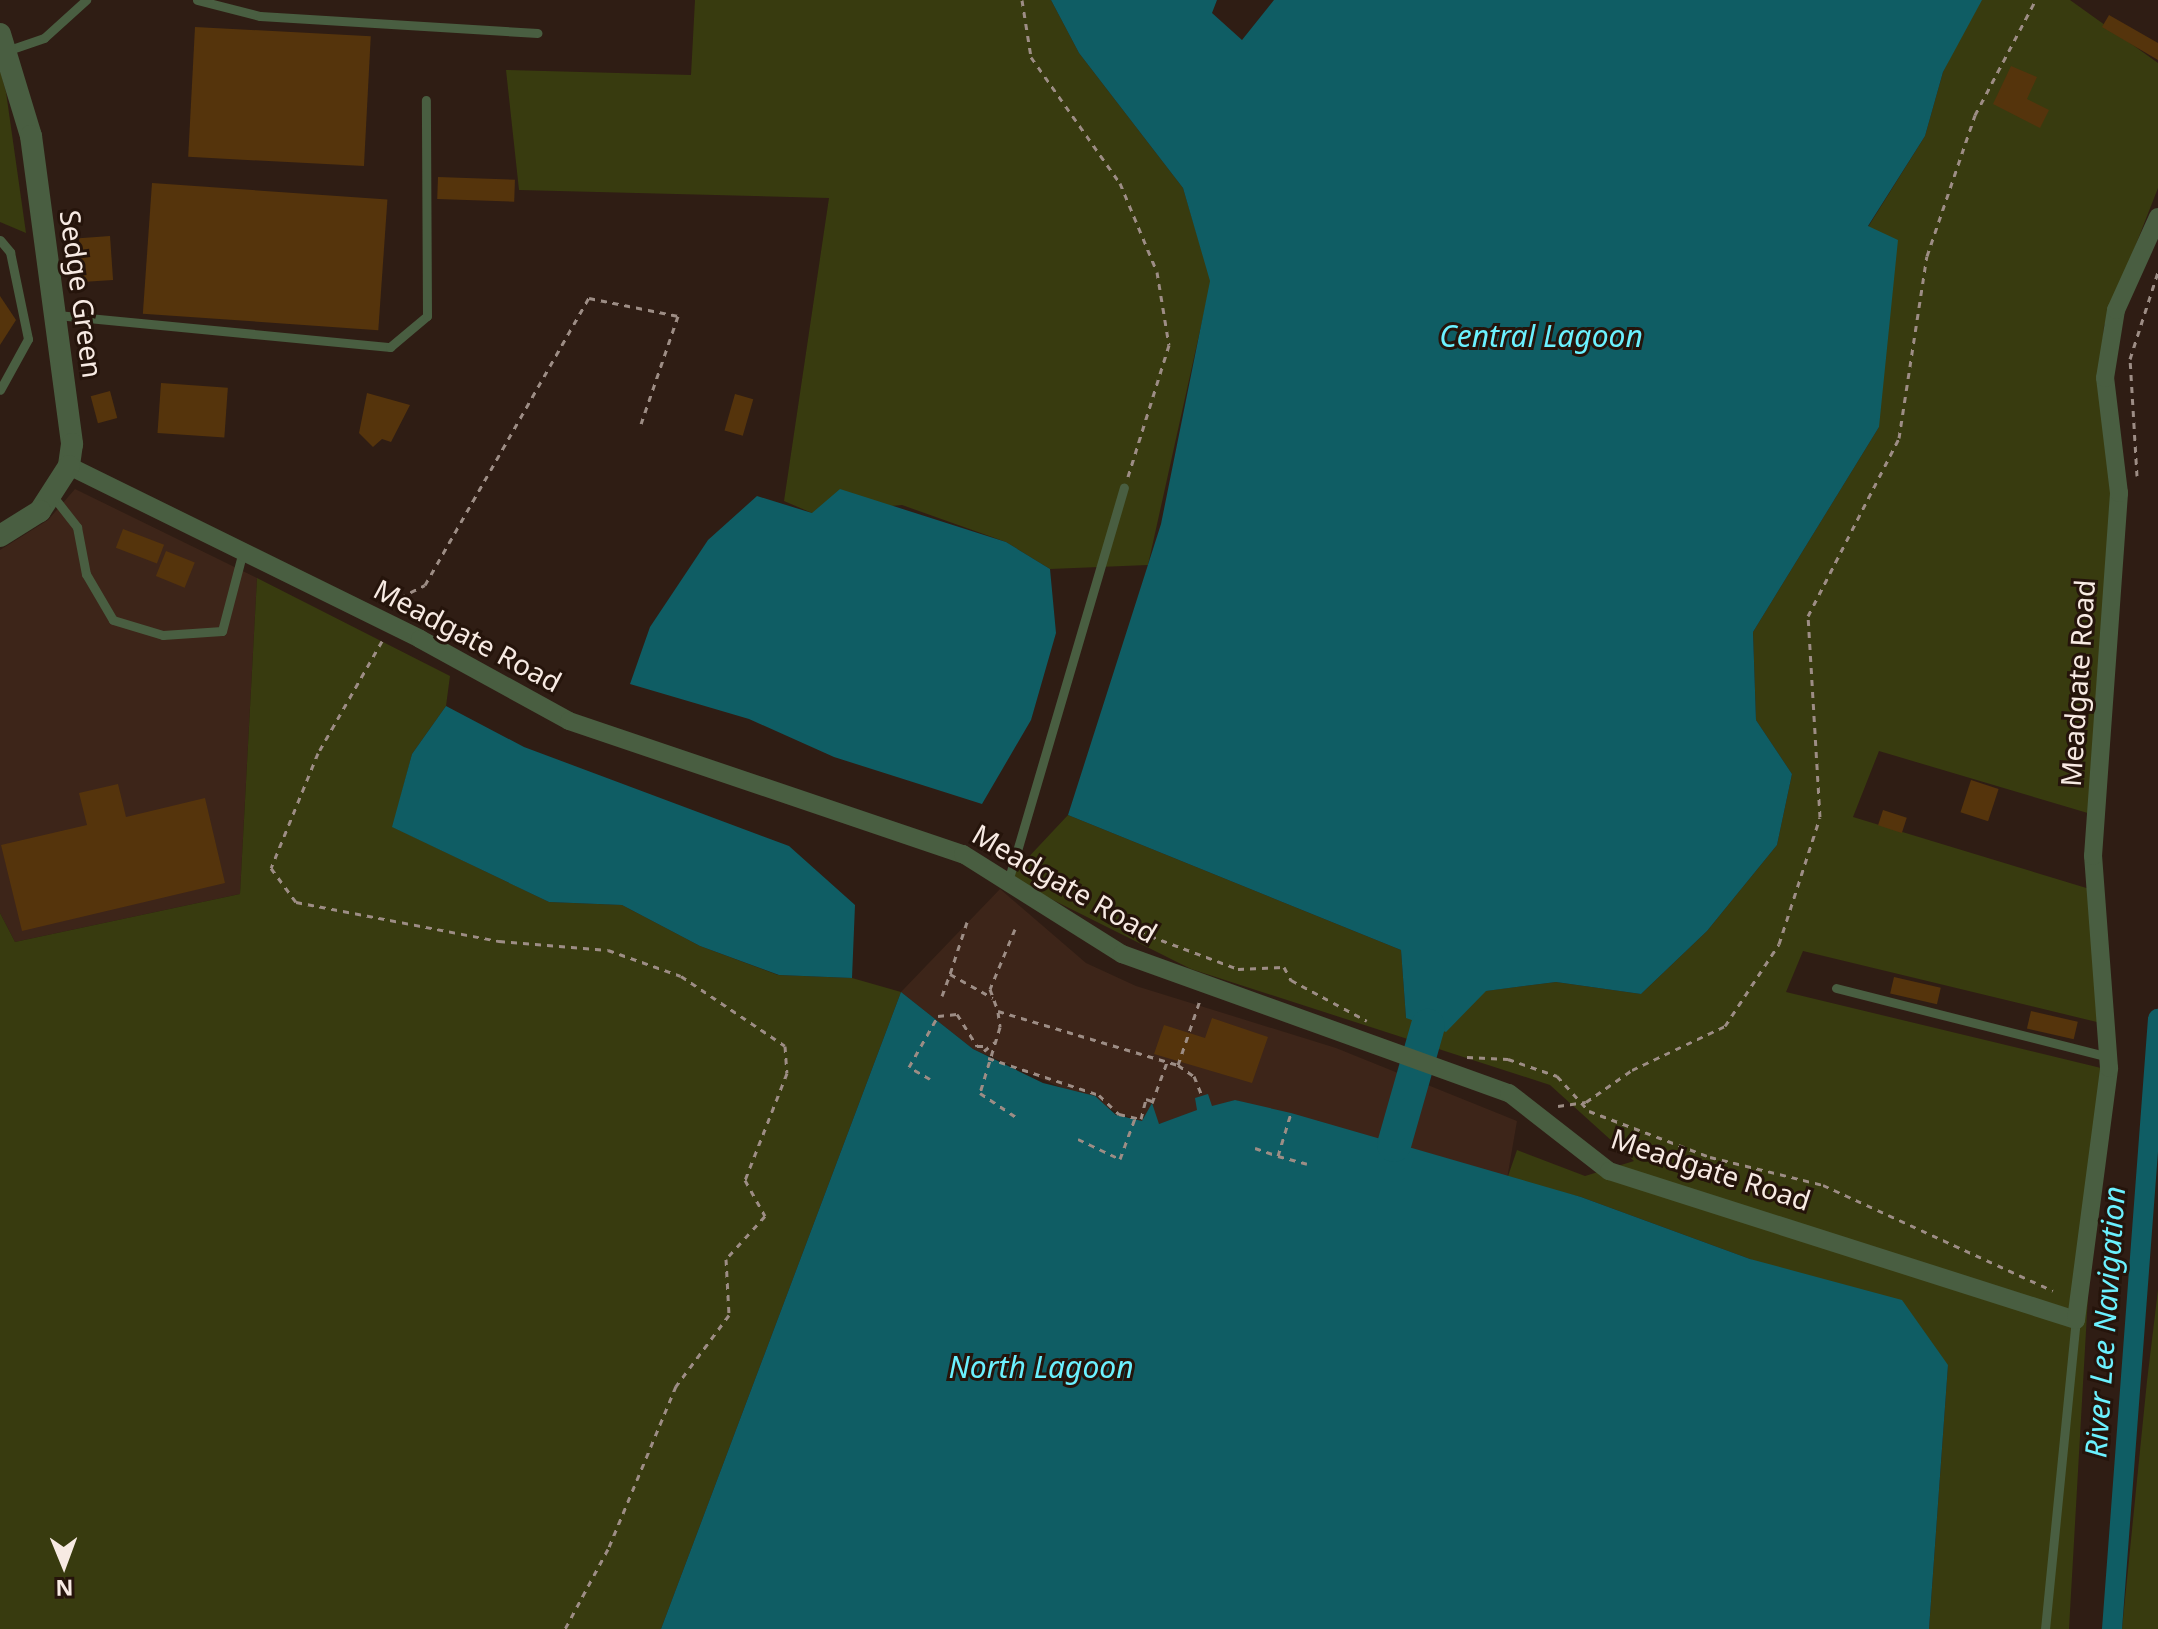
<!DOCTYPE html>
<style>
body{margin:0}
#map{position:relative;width:2158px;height:1629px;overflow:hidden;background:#2f1d14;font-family:"Noto Sans",sans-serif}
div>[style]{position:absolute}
.built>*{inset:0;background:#3d2519}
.green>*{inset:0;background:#383b0f}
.water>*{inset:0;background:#0f5d64}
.canal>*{height:20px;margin:-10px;padding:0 10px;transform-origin:10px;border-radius:10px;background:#0f5d64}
.river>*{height:34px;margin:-17px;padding:0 17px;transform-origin:17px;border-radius:17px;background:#0f5d64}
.building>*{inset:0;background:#55340c;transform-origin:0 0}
.path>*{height:3px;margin-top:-1.5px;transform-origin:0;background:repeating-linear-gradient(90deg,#9d8d85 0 6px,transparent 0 12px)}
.service>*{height:9px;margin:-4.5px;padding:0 4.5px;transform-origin:4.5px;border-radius:4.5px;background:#495e41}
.minor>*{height:18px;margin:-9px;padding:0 9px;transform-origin:9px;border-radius:9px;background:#495e41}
.tertiary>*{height:22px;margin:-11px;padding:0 11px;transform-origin:11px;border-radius:11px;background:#495e41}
span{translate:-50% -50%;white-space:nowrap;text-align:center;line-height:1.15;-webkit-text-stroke:6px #25140b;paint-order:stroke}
.street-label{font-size:28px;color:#f7eae3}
.water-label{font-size:30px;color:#6bf1ff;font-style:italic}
.north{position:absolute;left:24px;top:1525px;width:80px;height:80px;-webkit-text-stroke:6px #25140b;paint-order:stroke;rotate:179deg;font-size:22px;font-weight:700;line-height:32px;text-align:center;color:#f7eae3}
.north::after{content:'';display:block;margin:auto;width:28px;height:36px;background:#f7eae3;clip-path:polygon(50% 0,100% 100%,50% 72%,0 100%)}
</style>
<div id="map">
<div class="built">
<div style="clip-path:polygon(75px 489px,257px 578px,240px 894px,15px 942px,0 913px,0 550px,48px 520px)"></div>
<div style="clip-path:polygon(1000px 889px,1086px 963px,1136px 986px,1336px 1048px,1517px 1121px,1507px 1179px,1235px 1100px,1159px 1124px,1135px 1120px,973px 1049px,901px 992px)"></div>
</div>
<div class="green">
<div style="clip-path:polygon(695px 0,1051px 0,1079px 53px,1183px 188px,1211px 281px,1148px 565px,1050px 569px,1006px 542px,902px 505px,812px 513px,784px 501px,829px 198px,519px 190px,506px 70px,691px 75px)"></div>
<div style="clip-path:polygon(1978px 0,2070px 0,2158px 63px,2158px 188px,2104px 326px,2100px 370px,2112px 487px,2091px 814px,1879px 751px,1853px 817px,2093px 890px,2101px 1023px,1803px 951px,1786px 992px,2101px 1068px,2069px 1629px,1929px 1629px,1948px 1365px,1750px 1259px,1581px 1197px,1507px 1179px,1517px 1150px,1585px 1176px,1634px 1161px,1550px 1085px,1191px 969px,1009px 878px,1068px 815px,1401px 950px,1406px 1018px,1485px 991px,1556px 982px,1641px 994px,1707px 931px,1777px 845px,1792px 774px,1756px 720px,1753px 632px,1879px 427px,1868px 227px,1925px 136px,1943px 72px)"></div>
<div style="clip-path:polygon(0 70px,6px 92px,26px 233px,0 222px)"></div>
<div style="clip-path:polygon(257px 578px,450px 676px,446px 706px,412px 754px,393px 827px,549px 902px,622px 905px,700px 946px,778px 975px,852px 978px,901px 992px,661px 1629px,0 1629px,0 913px,15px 942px,240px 894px)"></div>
<div style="clip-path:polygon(2158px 1290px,2158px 1629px,2122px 1629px,2147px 1381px)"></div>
</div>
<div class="water">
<div style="clip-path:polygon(1051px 0,1217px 0,1212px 13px,1242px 40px,1274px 0,1982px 0,1943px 72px,1925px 136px,1868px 226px,1898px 240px,1879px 427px,1753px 632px,1756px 720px,1792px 774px,1777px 845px,1707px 931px,1641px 994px,1556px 982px,1486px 991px,1446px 1032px,1406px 1018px,1401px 950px,1068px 815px,1161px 524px,1210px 281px,1183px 188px,1079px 53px)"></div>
<div style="clip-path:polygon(840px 489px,1006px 542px,1050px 569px,1056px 633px,1031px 720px,982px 804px,834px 757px,749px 719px,630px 684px,650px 627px,708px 540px,757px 496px,812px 513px)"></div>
<div style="clip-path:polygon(446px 706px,524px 747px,789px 846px,855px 905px,852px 978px,779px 975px,700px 946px,622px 905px,549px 902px,392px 827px,412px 754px)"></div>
<div style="clip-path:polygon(901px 992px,973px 1049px,1043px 1083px,1095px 1096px,1116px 1115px,1142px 1121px,1152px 1103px,1159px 1124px,1197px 1110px,1195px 1098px,1208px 1094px,1212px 1106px,1235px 1100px,1291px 1113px,1581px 1197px,1750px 1259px,1902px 1300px,1948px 1365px,1929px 1629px,661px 1629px)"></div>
</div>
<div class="canal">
<div style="left:2112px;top:1629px;width:612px;rotate:-85.69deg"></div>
</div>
<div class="river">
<div style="left:1394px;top:1145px;width:124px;rotate:-74.1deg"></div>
</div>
<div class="building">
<div style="clip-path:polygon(2109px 15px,2158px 43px,2158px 60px,2102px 27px)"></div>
<div style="left:195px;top:27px;width:176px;height:130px;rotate:3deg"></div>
<div style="clip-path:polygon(2011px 66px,2037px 77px,2027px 99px,2049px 110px,2040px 128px,1993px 104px)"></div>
<div style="left:438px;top:177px;width:77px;height:22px;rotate:2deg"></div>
<div style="left:152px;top:183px;width:236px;height:131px;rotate:4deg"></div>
<div style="left:110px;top:236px;width:44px;height:31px;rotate:86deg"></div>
<div style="clip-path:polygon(0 296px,16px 320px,0 345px)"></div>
<div style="left:161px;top:383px;width:67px;height:50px;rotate:4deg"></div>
<div style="left:110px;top:391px;width:28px;height:20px;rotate:75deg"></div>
<div style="clip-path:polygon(367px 393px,410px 405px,391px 442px,382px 439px,373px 447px,359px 433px)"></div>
<div style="left:735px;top:394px;width:19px;height:38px;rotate:16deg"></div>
<div style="left:123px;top:529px;width:44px;height:20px;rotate:21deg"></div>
<div style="left:166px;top:551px;width:31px;height:27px;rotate:22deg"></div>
<div style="left:1971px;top:780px;width:29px;height:34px;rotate:18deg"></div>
<div style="clip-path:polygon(118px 784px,126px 817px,205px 798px,225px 883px,22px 931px,1px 845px,87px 825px,79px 793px)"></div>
<div style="left:1883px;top:810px;width:25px;height:16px;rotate:18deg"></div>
<div style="left:1894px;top:977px;width:48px;height:17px;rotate:13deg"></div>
<div style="left:2031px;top:1011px;width:48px;height:18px;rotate:13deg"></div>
<div style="clip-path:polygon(1212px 1018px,1268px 1037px,1252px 1083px,1154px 1054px,1164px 1025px,1205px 1038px)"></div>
</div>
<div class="path">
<div style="left:1022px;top:0;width:58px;rotate:81deg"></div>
<div style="left:1031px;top:57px;width:154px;rotate:54.8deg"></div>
<div style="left:1120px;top:183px;width:96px;rotate:67.4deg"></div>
<div style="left:1157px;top:272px;width:74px;rotate:80.7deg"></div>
<div style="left:1169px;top:345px;width:138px;rotate:107.3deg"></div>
<div style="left:2137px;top:476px;width:117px;rotate:-93.4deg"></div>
<div style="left:2130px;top:359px;width:91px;rotate:-72.2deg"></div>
<div style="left:389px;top:603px;width:40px;rotate:-26.6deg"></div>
<div style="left:425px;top:585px;width:331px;rotate:-60.3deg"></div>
<div style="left:589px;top:298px;width:91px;rotate:11.4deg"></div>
<div style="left:678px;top:316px;width:114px;rotate:108.9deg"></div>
<div style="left:382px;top:641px;width:129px;rotate:119.7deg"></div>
<div style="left:318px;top:753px;width:124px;rotate:112.2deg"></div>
<div style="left:271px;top:868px;width:42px;rotate:53.7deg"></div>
<div style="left:296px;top:902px;width:207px;rotate:10.9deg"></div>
<div style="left:499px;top:941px;width:109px;rotate:4.7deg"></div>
<div style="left:608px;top:950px;width:77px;rotate:19.6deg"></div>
<div style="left:681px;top:976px;width:125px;rotate:33.9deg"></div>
<div style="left:785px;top:1046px;width:27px;rotate:86deg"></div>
<div style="left:787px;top:1073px;width:115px;rotate:111.4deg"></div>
<div style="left:745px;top:1180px;width:41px;rotate:60.9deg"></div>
<div style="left:765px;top:1216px;width:58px;rotate:132.2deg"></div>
<div style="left:726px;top:1259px;width:56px;rotate:86.9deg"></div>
<div style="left:729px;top:1315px;width:89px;rotate:126.7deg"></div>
<div style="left:676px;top:1386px;width:177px;rotate:112.6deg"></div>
<div style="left:608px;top:1549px;width:91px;rotate:118.3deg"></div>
<div style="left:1105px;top:919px;width:142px;rotate:20.6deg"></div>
<div style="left:1238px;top:969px;width:46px;rotate:-2.5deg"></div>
<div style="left:1284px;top:967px;width:15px;rotate:62deg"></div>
<div style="left:1291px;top:980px;width:86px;rotate:28.3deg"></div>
<div style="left:967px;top:922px;width:55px;rotate:108.1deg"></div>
<div style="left:950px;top:974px;width:49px;rotate:29.2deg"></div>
<div style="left:1015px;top:929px;width:65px;rotate:112.6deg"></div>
<div style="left:990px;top:989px;width:23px;rotate:70deg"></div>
<div style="left:998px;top:1011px;width:188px;rotate:16.7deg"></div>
<div style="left:1178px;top:1065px;width:69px;rotate:-71.3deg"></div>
<div style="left:942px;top:996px;width:23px;rotate:-70deg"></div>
<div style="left:998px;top:1012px;width:15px;rotate:82deg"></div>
<div style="left:1000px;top:1027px;width:69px;rotate:106.9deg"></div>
<div style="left:980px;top:1093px;width:47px;rotate:33.7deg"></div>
<div style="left:984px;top:1051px;width:14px;rotate:-39deg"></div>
<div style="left:1467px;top:1057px;width:41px;rotate:2.8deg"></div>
<div style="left:1508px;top:1059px;width:52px;rotate:19.1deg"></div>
<div style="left:1557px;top:1076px;width:47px;rotate:47.6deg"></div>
<div style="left:1589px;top:1111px;width:129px;rotate:20.8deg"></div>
<div style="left:1710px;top:1157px;width:116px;rotate:13.9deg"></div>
<div style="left:1823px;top:1185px;width:253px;rotate:24.7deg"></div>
<div style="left:988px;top:1058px;width:117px;rotate:18.4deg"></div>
<div style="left:1099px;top:1095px;width:28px;rotate:44deg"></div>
<div style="left:1119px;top:1114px;width:23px;rotate:13deg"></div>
<div style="left:1141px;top:1119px;width:21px;rotate:-76deg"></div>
<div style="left:1146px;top:1099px;width:6px;rotate:18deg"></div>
<div style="left:1178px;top:1065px;width:19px;rotate:35deg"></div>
<div style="left:1194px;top:1076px;width:22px;rotate:68deg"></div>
<div style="left:930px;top:1079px;width:24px;rotate:-150deg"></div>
<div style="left:909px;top:1067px;width:59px;rotate:-60.4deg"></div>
<div style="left:938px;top:1016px;width:19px;rotate:-6deg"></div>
<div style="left:957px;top:1014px;width:38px;rotate:58deg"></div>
<div style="left:977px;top:1046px;width:11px"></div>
<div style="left:1152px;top:1103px;width:44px;rotate:-69.9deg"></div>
<div style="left:1558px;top:1106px;width:28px;rotate:-8deg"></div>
<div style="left:1586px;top:1102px;width:56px;rotate:-34.8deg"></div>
<div style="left:1632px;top:1070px;width:103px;rotate:-25.3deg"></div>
<div style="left:1725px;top:1026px;width:98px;rotate:-56.6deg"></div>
<div style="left:1779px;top:944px;width:133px;rotate:-72.1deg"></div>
<div style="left:1820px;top:817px;width:201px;rotate:-93.4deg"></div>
<div style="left:1808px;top:616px;width:200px;rotate:-62.9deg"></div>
<div style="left:1899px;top:438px;width:184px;rotate:-81.3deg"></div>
<div style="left:1927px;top:256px;width:149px;rotate:-71.2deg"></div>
<div style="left:1975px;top:115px;width:127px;rotate:-62.2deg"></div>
<div style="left:1078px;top:1139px;width:47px;rotate:25.5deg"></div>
<div style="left:1120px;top:1159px;width:44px;rotate:-69.9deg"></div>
<div style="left:1255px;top:1148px;width:24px;rotate:19deg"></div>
<div style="left:1278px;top:1156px;width:45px;rotate:-73.2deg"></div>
<div style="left:1278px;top:1156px;width:30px;rotate:15deg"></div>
</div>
<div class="service">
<div style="left:197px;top:0;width:65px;rotate:14.3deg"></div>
<div style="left:260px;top:16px;width:278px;rotate:3.5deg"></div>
<div style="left:9px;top:50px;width:37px;rotate:-19deg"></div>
<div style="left:44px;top:38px;width:57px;rotate:-42.1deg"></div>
<div style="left:0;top:240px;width:16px;rotate:50deg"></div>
<div style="left:10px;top:252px;width:89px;rotate:78.3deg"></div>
<div style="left:28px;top:339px;width:58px;rotate:118.8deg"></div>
<div style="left:57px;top:315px;width:335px;rotate:5.5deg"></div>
<div style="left:390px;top:347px;width:48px;rotate:-40deg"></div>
<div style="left:427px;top:316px;width:216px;rotate:-90.3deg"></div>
<div style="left:52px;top:495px;width:41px;rotate:52deg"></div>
<div style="left:77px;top:527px;width:48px;rotate:79.2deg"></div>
<div style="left:86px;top:574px;width:53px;rotate:59.6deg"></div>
<div style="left:113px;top:620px;width:52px;rotate:16.7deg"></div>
<div style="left:163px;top:635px;width:59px;rotate:-3.9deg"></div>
<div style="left:222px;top:631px;width:79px;rotate:-75.3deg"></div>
<div style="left:1009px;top:878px;width:407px;rotate:-73.6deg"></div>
<div style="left:1836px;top:988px;width:281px;rotate:14.2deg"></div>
<div style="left:2045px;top:1629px;width:311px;rotate:-84.3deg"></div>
</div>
<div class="minor">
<div style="left:69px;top:466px;width:391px;rotate:26.2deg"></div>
<div style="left:420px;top:639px;width:170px;rotate:28.8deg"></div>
<div style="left:569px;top:721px;width:416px;rotate:18.7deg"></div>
<div style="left:963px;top:854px;width:188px;rotate:32.2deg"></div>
<div style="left:1122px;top:954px;width:411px;rotate:19.8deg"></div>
<div style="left:1509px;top:1093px;width:127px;rotate:38deg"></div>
<div style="left:1609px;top:1171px;width:490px;rotate:17.7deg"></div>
<div style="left:2076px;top:1320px;width:254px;rotate:-82.5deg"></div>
<div style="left:2109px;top:1068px;width:213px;rotate:-94.3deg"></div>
<div style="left:2093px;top:856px;width:364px;rotate:-85.9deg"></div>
<div style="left:2119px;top:493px;width:116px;rotate:-96.9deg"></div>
<div style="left:2105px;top:378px;width:69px;rotate:-80.8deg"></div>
<div style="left:2116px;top:310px;width:102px;rotate:-65.7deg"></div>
</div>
<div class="tertiary">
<div style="left:0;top:34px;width:107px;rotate:73.1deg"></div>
<div style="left:31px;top:136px;width:311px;rotate:82.4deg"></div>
<div style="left:72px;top:444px;width:22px;rotate:98deg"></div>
<div style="left:69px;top:466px;width:54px;rotate:122.8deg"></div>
<div style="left:40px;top:511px;width:47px;rotate:148deg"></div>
</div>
<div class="street-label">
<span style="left:82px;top:294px;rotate:82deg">Sedge Green</span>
<span style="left:468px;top:635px;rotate:28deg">Meadgate Road</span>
<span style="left:2077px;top:683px;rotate:-86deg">Meadgate Road</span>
<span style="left:1065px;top:883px;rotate:30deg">Meadgate Road</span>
<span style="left:1711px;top:1169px;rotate:18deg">Meadgate Road</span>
</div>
<div class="water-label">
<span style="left:1541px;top:336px">Central Lagoon</span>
<span style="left:2105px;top:1322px;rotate:-86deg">River Lee Navigation</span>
<span style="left:1041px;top:1367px">North Lagoon</span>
</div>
<div class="north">N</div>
</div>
